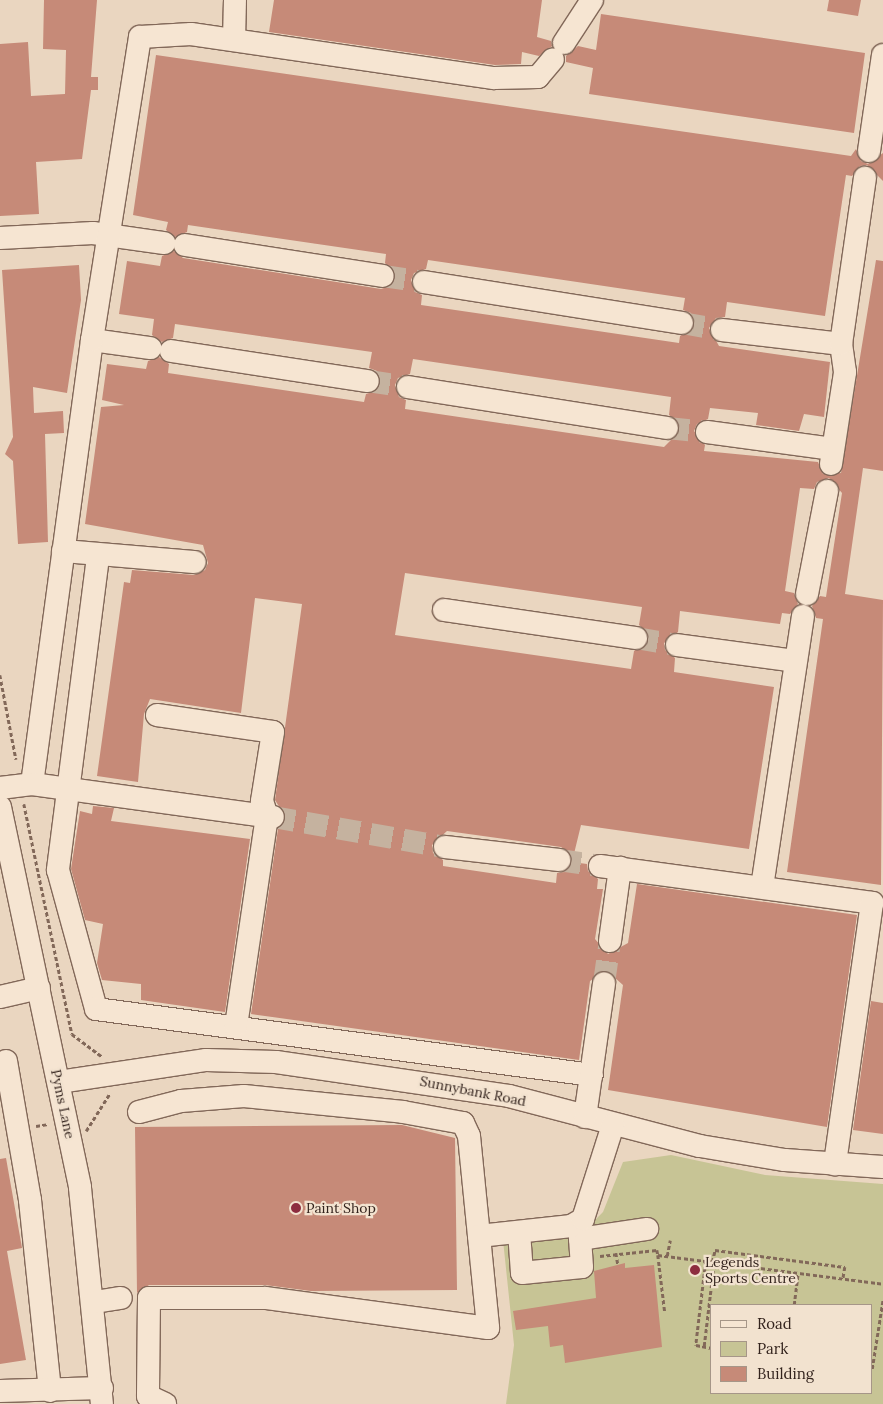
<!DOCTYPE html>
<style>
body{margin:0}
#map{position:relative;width:883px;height:1404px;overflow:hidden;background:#ead6c0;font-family:Lora,serif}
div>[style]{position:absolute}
.green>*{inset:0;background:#c7c495}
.building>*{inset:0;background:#c68a78}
.minor-tunnel>*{height:22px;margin-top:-11px;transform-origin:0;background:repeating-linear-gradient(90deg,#c5b29f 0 22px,transparent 0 33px)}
.path>*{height:2.5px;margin-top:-1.25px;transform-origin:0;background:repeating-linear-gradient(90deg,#826859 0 4px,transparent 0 6.5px)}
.roads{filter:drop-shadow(1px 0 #826859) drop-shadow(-1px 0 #826859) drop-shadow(0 1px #826859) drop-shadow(0 -1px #826859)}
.minor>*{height:22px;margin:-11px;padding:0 11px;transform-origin:11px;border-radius:11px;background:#f6e5d2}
.dots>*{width:14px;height:14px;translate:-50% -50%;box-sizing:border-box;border:2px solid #f2e2cf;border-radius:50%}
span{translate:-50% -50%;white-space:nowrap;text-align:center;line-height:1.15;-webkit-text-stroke:4.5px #f2e2cf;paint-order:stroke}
.street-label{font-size:14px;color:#33231d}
.poi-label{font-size:14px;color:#33231d}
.left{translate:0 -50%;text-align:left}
.legend{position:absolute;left:710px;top:1304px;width:162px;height:90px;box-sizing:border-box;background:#f2e2cf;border:1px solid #a69688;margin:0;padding:6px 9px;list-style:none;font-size:15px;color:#33231d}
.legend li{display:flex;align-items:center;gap:10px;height:25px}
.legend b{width:25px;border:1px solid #a69688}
</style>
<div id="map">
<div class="green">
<div style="clip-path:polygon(evenodd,671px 1155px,765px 1175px,883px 1184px,883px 1404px,506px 1404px,514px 1345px,503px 1240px,594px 1221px,603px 1212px,623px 1162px,671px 1155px,712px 1305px,872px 1305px,872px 1393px,712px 1393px,712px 1305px)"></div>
</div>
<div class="building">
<div style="clip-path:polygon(44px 0,97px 0,91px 77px,98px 77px,98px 90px,91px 90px,82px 159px,36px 162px,39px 214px,0 216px,0 44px,28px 42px,31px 96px,65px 94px,66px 50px,43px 49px)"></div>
<div style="clip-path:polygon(274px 0,542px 0,537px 37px,551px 41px,552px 46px,539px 56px,522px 52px,521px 64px,495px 65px,269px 32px)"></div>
<div style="clip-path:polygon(829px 0,861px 0,858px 16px,827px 11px)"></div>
<div style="clip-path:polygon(601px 14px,865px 53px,854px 133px,589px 94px,593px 68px,566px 62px,566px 56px,578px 46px,596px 50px)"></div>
<div style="clip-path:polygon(evenodd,156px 55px,851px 156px,856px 149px,861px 161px,868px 164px,883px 153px,883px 181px,867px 165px,860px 166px,852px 176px,846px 175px,825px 316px,727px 302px,725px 317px,716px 318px,709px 328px,719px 346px,830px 362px,824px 417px,804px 414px,799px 431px,756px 425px,758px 413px,710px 408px,708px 419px,697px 424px,694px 431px,705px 445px,704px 451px,818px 462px,823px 474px,841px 473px,876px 260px,883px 261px,883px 471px,863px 468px,845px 594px,883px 600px,881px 885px,787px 872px,823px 619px,816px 618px,812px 606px,820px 596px,826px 597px,842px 493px,829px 478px,817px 482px,814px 489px,800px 488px,785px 591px,794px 593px,798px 604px,790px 614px,782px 613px,780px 624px,680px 611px,678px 632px,664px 643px,665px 650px,675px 658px,674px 672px,774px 687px,749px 849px,581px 825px,572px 862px,587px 864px,588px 871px,598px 879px,597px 889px,603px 889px,595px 939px,608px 954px,628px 943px,637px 884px,857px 915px,827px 1127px,608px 1090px,623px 985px,606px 970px,590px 981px,579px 1060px,251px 1014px,278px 829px,286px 818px,275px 800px,302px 604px,255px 598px,241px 713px,150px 699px,144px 714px,138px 782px,97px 776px,124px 582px,130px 583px,132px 570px,194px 575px,205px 570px,208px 563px,203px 545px,85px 524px,101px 407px,124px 405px,102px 400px,107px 364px,146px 369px,148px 361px,159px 357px,169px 364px,168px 373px,364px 402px,366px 394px,378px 390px,381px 382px,377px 371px,369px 368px,372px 352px,175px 324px,173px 338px,162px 342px,152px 335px,154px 319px,119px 314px,127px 261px,160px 266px,162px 256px,174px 251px,183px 258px,381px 289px,393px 285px,396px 278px,385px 263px,386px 254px,188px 225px,187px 232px,175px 237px,166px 230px,168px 222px,133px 215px,156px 55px,428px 260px,685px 298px,683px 310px,691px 313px,695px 326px,680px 336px,679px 343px,421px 305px,422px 295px,415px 292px,411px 280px,414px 273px,426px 269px,428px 260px,156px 55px,413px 359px,671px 397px,669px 415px,679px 423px,680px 431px,664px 447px,405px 409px,406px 400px,399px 397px,395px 385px,398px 378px,410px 374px,413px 359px,156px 55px,405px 573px,642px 607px,639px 625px,648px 633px,649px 640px,634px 651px,631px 669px,395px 635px,405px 573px,156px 55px,447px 831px,561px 847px,571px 854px,572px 862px,565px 872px,557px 873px,556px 883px,443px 866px,443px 860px,433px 853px,432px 845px,447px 831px)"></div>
<div style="clip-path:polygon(79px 265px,81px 300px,67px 393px,33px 387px,34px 413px,63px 411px,64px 433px,45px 434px,48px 542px,18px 544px,13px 461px,5px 454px,13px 437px,2px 270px)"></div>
<div style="clip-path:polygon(93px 806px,114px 808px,111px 821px,250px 839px,225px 1012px,141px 1000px,141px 984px,102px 980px,97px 963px,103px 924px,85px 920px,71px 869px,80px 811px,92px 814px)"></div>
<div style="clip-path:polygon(871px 1001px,883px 1003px,883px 1134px,853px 1130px)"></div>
<div style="clip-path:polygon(402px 1125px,455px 1138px,457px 1290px,311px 1291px,265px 1285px,149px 1285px,137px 1293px,135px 1127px)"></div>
<div style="clip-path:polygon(6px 1158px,22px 1248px,7px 1251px,26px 1360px,0 1364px,0 1159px)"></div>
<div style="clip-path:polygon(625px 1263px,625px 1268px,654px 1265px,662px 1347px,565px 1363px,563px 1345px,550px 1347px,548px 1326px,516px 1330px,513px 1311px,596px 1298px,594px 1271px)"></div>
</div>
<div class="minor-tunnel">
<div style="left:383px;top:276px;width:41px;rotate:8.3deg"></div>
<div style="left:682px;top:323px;width:41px;rotate:9.9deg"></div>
<div style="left:368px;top:381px;width:40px;rotate:8.5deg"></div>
<div style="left:667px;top:428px;width:40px;rotate:5.7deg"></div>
<div style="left:636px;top:638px;width:42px;rotate:9.7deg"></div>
<div style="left:273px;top:817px;width:175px;rotate:9.9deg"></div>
<div style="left:559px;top:860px;width:41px;rotate:8.3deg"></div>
<div style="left:604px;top:983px;width:42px;rotate:-81.9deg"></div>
</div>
<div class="path">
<div style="left:0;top:675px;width:86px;rotate:79.2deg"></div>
<div style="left:24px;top:804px;width:235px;rotate:78.2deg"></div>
<div style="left:72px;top:1034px;width:38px;rotate:37deg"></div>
<div style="left:36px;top:1126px;width:12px;rotate:-9deg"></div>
<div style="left:86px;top:1131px;width:45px;rotate:-57.7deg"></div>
<div style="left:616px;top:1253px;width:11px;rotate:80deg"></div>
<div style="left:658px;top:1255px;width:58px;rotate:83.1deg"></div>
<div style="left:600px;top:1256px;width:57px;rotate:-6deg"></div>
<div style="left:657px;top:1250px;width:5px;rotate:79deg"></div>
<div style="left:658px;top:1255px;width:227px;rotate:7.3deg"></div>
<div style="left:667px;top:1256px;width:16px;rotate:-79deg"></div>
<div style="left:706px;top:1261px;width:85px;rotate:96.8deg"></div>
<div style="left:696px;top:1345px;width:16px;rotate:11deg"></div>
<div style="left:712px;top:1262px;width:12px;rotate:-76deg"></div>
<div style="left:715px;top:1250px;width:131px;rotate:7.5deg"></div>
<div style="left:845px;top:1267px;width:12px;rotate:99deg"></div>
<div style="left:794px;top:1305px;width:32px;rotate:-83deg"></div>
<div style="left:704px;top:1346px;width:85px;rotate:-83.2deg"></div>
<div style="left:872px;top:1369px;width:71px;rotate:-81.1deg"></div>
</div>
<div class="roads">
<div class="minor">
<div style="left:234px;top:40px;width:40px;rotate:-88.6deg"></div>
<div style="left:564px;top:43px;width:51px;rotate:-56.9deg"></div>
<div style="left:869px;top:151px;width:97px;rotate:-81.7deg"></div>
<div style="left:0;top:238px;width:93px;rotate:-3.1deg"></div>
<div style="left:93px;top:233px;width:72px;rotate:8deg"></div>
<div style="left:185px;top:245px;width:200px;rotate:8.9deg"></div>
<div style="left:424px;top:282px;width:261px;rotate:9deg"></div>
<div style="left:722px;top:330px;width:120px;rotate:6.7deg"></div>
<div style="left:92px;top:340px;width:59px;rotate:7.9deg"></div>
<div style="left:171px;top:351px;width:199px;rotate:8.7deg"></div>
<div style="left:408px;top:387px;width:262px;rotate:9deg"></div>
<div style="left:707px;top:432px;width:127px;rotate:7.7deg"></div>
<div style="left:831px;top:464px;width:93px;rotate:-81.3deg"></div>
<div style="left:845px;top:372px;width:28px;rotate:-98deg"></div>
<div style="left:841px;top:344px;width:168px;rotate:-81.8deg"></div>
<div style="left:63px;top:551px;width:132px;rotate:4.8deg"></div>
<div style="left:98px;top:557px;width:316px;rotate:97.3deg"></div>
<div style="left:58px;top:870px;width:144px;rotate:74.7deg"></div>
<div style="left:96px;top:1009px;width:500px;rotate:7.58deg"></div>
<div style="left:807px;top:594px;width:105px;rotate:-79deg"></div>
<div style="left:444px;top:610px;width:194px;rotate:8.3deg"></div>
<div style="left:677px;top:645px;width:119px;rotate:7.7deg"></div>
<div style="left:157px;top:715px;width:117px;rotate:8.3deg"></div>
<div style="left:273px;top:732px;width:70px;rotate:99.1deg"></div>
<div style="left:262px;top:801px;width:16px;rotate:72deg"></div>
<div style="left:267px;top:816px;width:212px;rotate:98.4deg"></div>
<div style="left:32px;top:784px;width:448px;rotate:-82.3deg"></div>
<div style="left:92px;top:340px;width:307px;rotate:-81deg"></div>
<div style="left:140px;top:37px;width:51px;rotate:-3.4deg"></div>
<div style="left:191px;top:34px;width:306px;rotate:8.3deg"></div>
<div style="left:494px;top:78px;width:44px;rotate:-1.3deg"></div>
<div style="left:538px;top:77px;width:23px;rotate:-50deg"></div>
<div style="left:0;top:788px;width:32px;rotate:-7deg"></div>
<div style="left:32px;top:784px;width:243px;rotate:7.8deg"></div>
<div style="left:0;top:807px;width:389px;rotate:78.1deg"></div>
<div style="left:80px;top:1188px;width:217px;rotate:84.2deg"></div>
<div style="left:445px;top:847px;width:115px;rotate:6.5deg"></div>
<div style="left:600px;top:866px;width:275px;rotate:7.7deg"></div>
<div style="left:872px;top:903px;width:264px;rotate:98.1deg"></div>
<div style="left:762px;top:887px;width:274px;rotate:-81.4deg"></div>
<div style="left:610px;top:941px;width:74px;rotate:-82.2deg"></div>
<div style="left:0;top:997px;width:40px;rotate:-13deg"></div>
<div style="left:6px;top:1061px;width:141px;rotate:80.2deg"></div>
<div style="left:30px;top:1200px;width:192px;rotate:84deg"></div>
<div style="left:59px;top:1082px;width:149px;rotate:-8.5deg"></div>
<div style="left:206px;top:1060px;width:70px;rotate:1.6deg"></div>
<div style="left:276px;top:1062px;width:235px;rotate:8.3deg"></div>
<div style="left:509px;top:1096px;width:197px;rotate:14.7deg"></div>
<div style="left:700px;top:1146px;width:86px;rotate:9.4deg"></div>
<div style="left:785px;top:1160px;width:98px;rotate:4.1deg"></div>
<div style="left:139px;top:1112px;width:43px;rotate:-14.7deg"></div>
<div style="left:181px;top:1101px;width:63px;rotate:-4.5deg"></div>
<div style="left:244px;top:1096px;width:160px;rotate:5.7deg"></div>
<div style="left:403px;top:1112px;width:61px;rotate:10.4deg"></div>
<div style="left:463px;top:1123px;width:14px;rotate:65deg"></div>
<div style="left:469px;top:1136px;width:193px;rotate:84.3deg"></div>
<div style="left:488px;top:1328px;width:225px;rotate:-172.3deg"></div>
<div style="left:265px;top:1298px;width:116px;rotate:180deg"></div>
<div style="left:149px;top:1298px;width:98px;rotate:90.6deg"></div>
<div style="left:148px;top:1396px;width:19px;rotate:25deg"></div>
<div style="left:585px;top:1117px;width:135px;rotate:-81.9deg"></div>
<div style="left:519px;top:1232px;width:41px;rotate:85.8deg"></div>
<div style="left:522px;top:1273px;width:60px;rotate:-5.7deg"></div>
<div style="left:582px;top:1267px;width:28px;rotate:-94deg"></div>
<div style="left:580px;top:1239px;width:68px;rotate:-8.5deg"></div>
<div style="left:479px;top:1236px;width:93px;rotate:-6.2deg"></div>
<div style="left:571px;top:1226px;width:14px;rotate:-30deg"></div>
<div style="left:583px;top:1219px;width:99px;rotate:-72.3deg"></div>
<div style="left:95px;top:1302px;width:26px;rotate:-9deg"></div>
<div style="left:0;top:1391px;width:102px;rotate:-1.7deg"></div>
</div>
</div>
<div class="dots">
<div style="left:296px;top:1208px;background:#8d2d3f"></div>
<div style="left:695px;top:1270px;background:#8d2d3f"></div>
</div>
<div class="street-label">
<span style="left:473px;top:1091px;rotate:11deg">Sunnybank Road</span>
<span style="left:63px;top:1104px;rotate:78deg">Pyms Lane</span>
</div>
<div class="poi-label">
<span class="left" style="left:306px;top:1208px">Paint Shop</span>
<span class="left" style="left:705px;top:1270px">Legends<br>Sports Centre</span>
</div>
<ul class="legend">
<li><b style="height:6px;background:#f6e5d2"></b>Road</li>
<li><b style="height:14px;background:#c7c495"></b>Park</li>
<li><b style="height:14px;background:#c68a78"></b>Building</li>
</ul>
</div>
